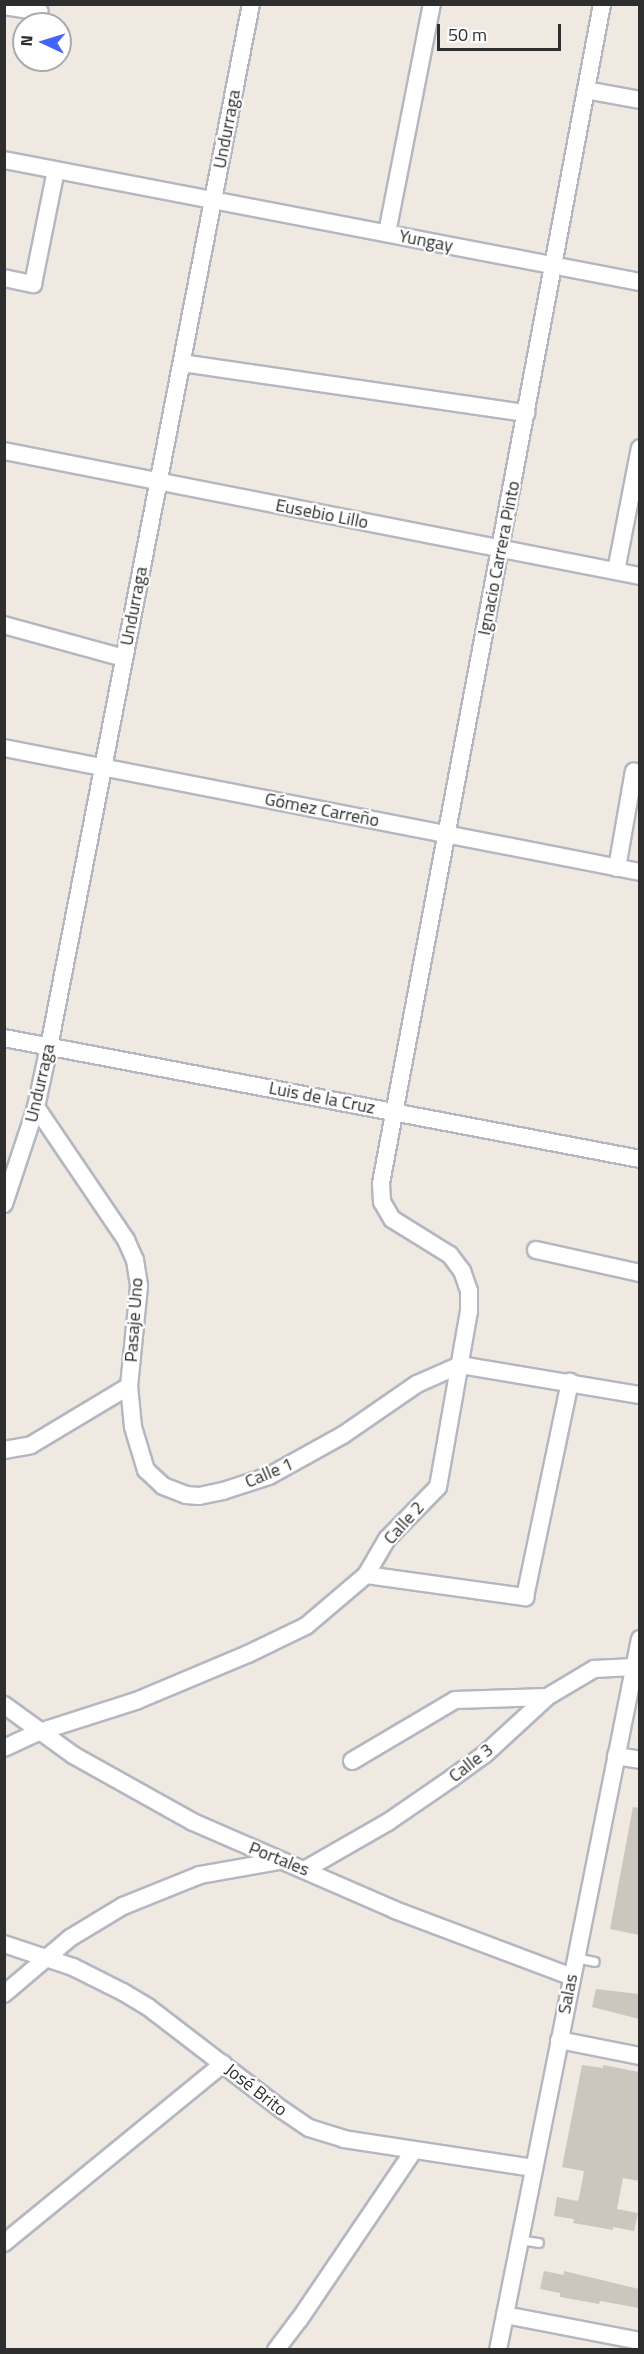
<!DOCTYPE html>
<meta charset="utf-8">
<style>
body{margin:0}
#map{position:relative;width:644px;height:2354px;overflow:hidden;background:#efe9e1;font-family:"Titillium Web",sans-serif}
div>[style]{position:absolute}
.building>*{inset:0;background:#cbc7bf}
.roads{filter:drop-shadow(2px 0 #b4b7c1) drop-shadow(-2px 0 #b4b7c1) drop-shadow(0 2px #b4b7c1) drop-shadow(0 -2px #b4b7c1)}
.service>*{height:8px;margin:-4px;padding:0 4px;transform-origin:4px;border-radius:4px;background:#fff}
.minor>*{height:16px;margin:-8px;padding:0 8px;transform-origin:8px;border-radius:8px;background:#fff}
span{translate:-50% -50%;white-space:nowrap;text-align:center;line-height:1.15;-webkit-text-stroke:4.5px #fff;paint-order:stroke}
.street-label{font-size:18px;color:#2e2e2e}
.frame{position:absolute;inset:0;border:6px solid #2e2e2e;pointer-events:none}
.north{position:absolute;left:12px;top:12px;width:60px;height:60px;box-sizing:border-box;background:#fff;border:2px solid #ababab;border-radius:50%;rotate:274deg;font-size:16px;font-weight:700;line-height:24px;text-align:center;color:#2e2e2e}
.north::after{content:'';display:block;margin:auto;width:21px;height:27px;background:#4264fb;clip-path:polygon(50% 0,100% 100%,50% 72%,0 100%)}
.scale{position:absolute;left:437px;top:24px;width:124px;height:27px;box-sizing:border-box;border:3px solid #2e2e2e;border-top:0;padding-left:8px;font-size:18px;line-height:21px;white-space:nowrap;color:#2e2e2e;-webkit-text-stroke:4px #fff;paint-order:stroke}
</style>
<div id="map">
<div class="building">
<div style="clip-path:polygon(633px 1807px,639px 1808px,639px 1935px,610px 1929px)"></div>
<div style="clip-path:polygon(596px 1989px,639px 1994px,639px 2019px,592px 2007px)"></div>
<div style="clip-path:polygon(582px 2065px,603px 2068px,603px 2065px,639px 2072px,639px 2181px,623px 2178px,617px 2209px,638px 2213px,634px 2231px,613px 2227px,613px 2230px,573px 2223px,574px 2219px,554px 2216px,557px 2197px,577px 2201px,579px 2198px,584px 2171px,562px 2167px)"></div>
<div style="clip-path:polygon(544px 2271px,564px 2275px,564px 2271px,639px 2289px,639px 2308px,600px 2301px,599px 2304px,560px 2297px,560px 2293px,540px 2289px)"></div>
</div>
<div class="roads">
<div class="service">
<div style="left:576px;top:1958px;width:19px;rotate:12deg"></div>
<div style="left:520px;top:2240px;width:19px;rotate:9deg"></div>
</div>
<div class="minor">
<div style="left:4px;top:6px;width:36px;rotate:9deg"></div>
<div style="left:586px;top:90px;width:55px;rotate:10.5deg"></div>
<div style="left:4px;top:160px;width:648px;rotate:10.86deg"></div>
<div style="left:387px;top:233px;width:233px;rotate:-78.9deg"></div>
<div style="left:4px;top:278px;width:30px;rotate:12deg"></div>
<div style="left:33px;top:284px;width:116px;rotate:-78.6deg"></div>
<div style="left:182px;top:363px;width:348px;rotate:8.3deg"></div>
<div style="left:4px;top:451px;width:648px;rotate:11.12deg"></div>
<div style="left:616px;top:571px;width:125px;rotate:-79deg"></div>
<div style="left:4px;top:625px;width:124px;rotate:15.4deg"></div>
<div style="left:4px;top:748px;width:648px;rotate:11.03deg"></div>
<div style="left:617px;top:868px;width:98px;rotate:-80.1deg"></div>
<div style="left:4px;top:1038px;width:647px;rotate:10.77deg"></div>
<div style="left:36px;top:1107px;width:161px;rotate:55.9deg"></div>
<div style="left:126px;top:1240px;width:22px;rotate:66deg"></div>
<div style="left:135px;top:1260px;width:26px;rotate:81deg"></div>
<div style="left:139px;top:1286px;width:100px;rotate:95.7deg"></div>
<div style="left:129px;top:1386px;width:41px;rotate:84.4deg"></div>
<div style="left:133px;top:1427px;width:45px;rotate:73.2deg"></div>
<div style="left:146px;top:1470px;width:23px;rotate:43deg"></div>
<div style="left:163px;top:1486px;width:25px;rotate:21deg"></div>
<div style="left:186px;top:1495px;width:13px;rotate:4deg"></div>
<div style="left:199px;top:1496px;width:25px;rotate:-12deg"></div>
<div style="left:223px;top:1491px;width:48px;rotate:-18.1deg"></div>
<div style="left:269px;top:1476px;width:85px;rotate:-29deg"></div>
<div style="left:343px;top:1435px;width:90px;rotate:-34.6deg"></div>
<div style="left:417px;top:1384px;width:47px;rotate:-23.8deg"></div>
<div style="left:4px;top:1204px;width:102px;rotate:-71.7deg"></div>
<div style="left:36px;top:1107px;width:61px;rotate:-77.8deg"></div>
<div style="left:49px;top:1047px;width:1062px;rotate:-79.04deg"></div>
<div style="left:536px;top:1250px;width:107px;rotate:12.5deg"></div>
<div style="left:460px;top:1365px;width:182px;rotate:9.5deg"></div>
<div style="left:4px;top:1450px;width:27px;rotate:-10deg"></div>
<div style="left:31px;top:1445px;width:114px;rotate:-31deg"></div>
<div style="left:366px;top:1575px;width:161px;rotate:7.9deg"></div>
<div style="left:525px;top:1597px;width:220px;rotate:-78.2deg"></div>
<div style="left:4px;top:1705px;width:85px;rotate:35.9deg"></div>
<div style="left:73px;top:1755px;width:137px;rotate:29.2deg"></div>
<div style="left:193px;top:1822px;width:220px;rotate:23.5deg"></div>
<div style="left:395px;top:1910px;width:189px;rotate:20.7deg"></div>
<div style="left:4px;top:1748px;width:38px;rotate:-25deg"></div>
<div style="left:39px;top:1732px;width:102px;rotate:-17.7deg"></div>
<div style="left:136px;top:1701px;width:121px;rotate:-22.8deg"></div>
<div style="left:248px;top:1654px;width:64px;rotate:-25.8deg"></div>
<div style="left:306px;top:1626px;width:79px;rotate:-40.4deg"></div>
<div style="left:366px;top:1575px;width:42px;rotate:-59.7deg"></div>
<div style="left:387px;top:1539px;width:73px;rotate:-45.6deg"></div>
<div style="left:438px;top:1487px;width:178px;rotate:-80deg"></div>
<div style="left:469px;top:1312px;width:21px;rotate:-90deg"></div>
<div style="left:469px;top:1291px;width:21px;rotate:-109deg"></div>
<div style="left:462px;top:1271px;width:20px;rotate:-127deg"></div>
<div style="left:450px;top:1255px;width:68px;rotate:-148.2deg"></div>
<div style="left:392px;top:1219px;width:20px;rotate:-120deg"></div>
<div style="left:382px;top:1202px;width:19px;rotate:-93deg"></div>
<div style="left:381px;top:1183px;width:1200px;rotate:-79.38deg"></div>
<div style="left:616px;top:1756px;width:24px;rotate:9deg"></div>
<div style="left:352px;top:1761px;width:120px;rotate:-30.6deg"></div>
<div style="left:455px;top:1700px;width:92px;rotate:-1.9deg"></div>
<div style="left:306px;top:1869px;width:95px;rotate:-29.8deg"></div>
<div style="left:388px;top:1822px;width:78px;rotate:-34.5deg"></div>
<div style="left:452px;top:1778px;width:39px;rotate:-36deg"></div>
<div style="left:484px;top:1755px;width:86px;rotate:-42.6deg"></div>
<div style="left:547px;top:1697px;width:55px;rotate:-30.8deg"></div>
<div style="left:594px;top:1669px;width:40px;rotate:-2.9deg"></div>
<div style="left:4px;top:1944px;width:73px;rotate:18.4deg"></div>
<div style="left:73px;top:1967px;width:56px;rotate:26.6deg"></div>
<div style="left:123px;top:1992px;width:29px;rotate:31deg"></div>
<div style="left:148px;top:2007px;width:168px;rotate:37.5deg"></div>
<div style="left:281px;top:2109px;width:34px;rotate:34deg"></div>
<div style="left:309px;top:2128px;width:37px;rotate:17deg"></div>
<div style="left:344px;top:2139px;width:192px;rotate:8.7deg"></div>
<div style="left:4px;top:1994px;width:87px;rotate:-40.3deg"></div>
<div style="left:70px;top:1938px;width:62px;rotate:-31.1deg"></div>
<div style="left:123px;top:1906px;width:83px;rotate:-21.9deg"></div>
<div style="left:200px;top:1875px;width:80px;rotate:-10deg"></div>
<div style="left:559px;top:2040px;width:83px;rotate:11.2deg"></div>
<div style="left:4px;top:2243px;width:283px;rotate:-39.3deg"></div>
<div style="left:505px;top:2315px;width:137px;rotate:10.9deg"></div>
<div style="left:276px;top:2350px;width:38px;rotate:-53deg"></div>
<div style="left:299px;top:2320px;width:205px;rotate:-55.9deg"></div>
<div style="left:498px;top:2350px;width:725px;rotate:-78.71deg"></div>
</div>
</div>
<div class="street-label">
<span style="left:227px;top:129px;rotate:-79deg">Undurraga</span>
<span style="left:426px;top:241px;rotate:11deg">Yungay</span>
<span style="left:322px;top:514px;rotate:11deg">Eusebio Lillo</span>
<span style="left:499px;top:558px;rotate:-79deg">Ignacio Carrera Pinto</span>
<span style="left:134px;top:606px;rotate:-79deg">Undurraga</span>
<span style="left:322px;top:810px;rotate:11deg">Gómez Carreño</span>
<span style="left:40px;top:1083px;rotate:-77deg">Undurraga</span>
<span style="left:322px;top:1098px;rotate:11deg">Luis de la Cruz</span>
<span style="left:134px;top:1320px;rotate:-86deg">Pasaje Uno</span>
<span style="left:269px;top:1473px;rotate:-23deg">Calle 1</span>
<span style="left:404px;top:1523px;rotate:-48deg">Calle 2</span>
<span style="left:471px;top:1763px;rotate:-38deg">Calle 3</span>
<span style="left:279px;top:1859px;rotate:22deg">Portales</span>
<span style="left:568px;top:1994px;rotate:-79deg">Salas</span>
<span style="left:256px;top:2090px;rotate:38deg">José Brito</span>
</div>
<div class="frame"></div>
<div class="north">N</div>
<div class="scale">50 m</div>
</div>
